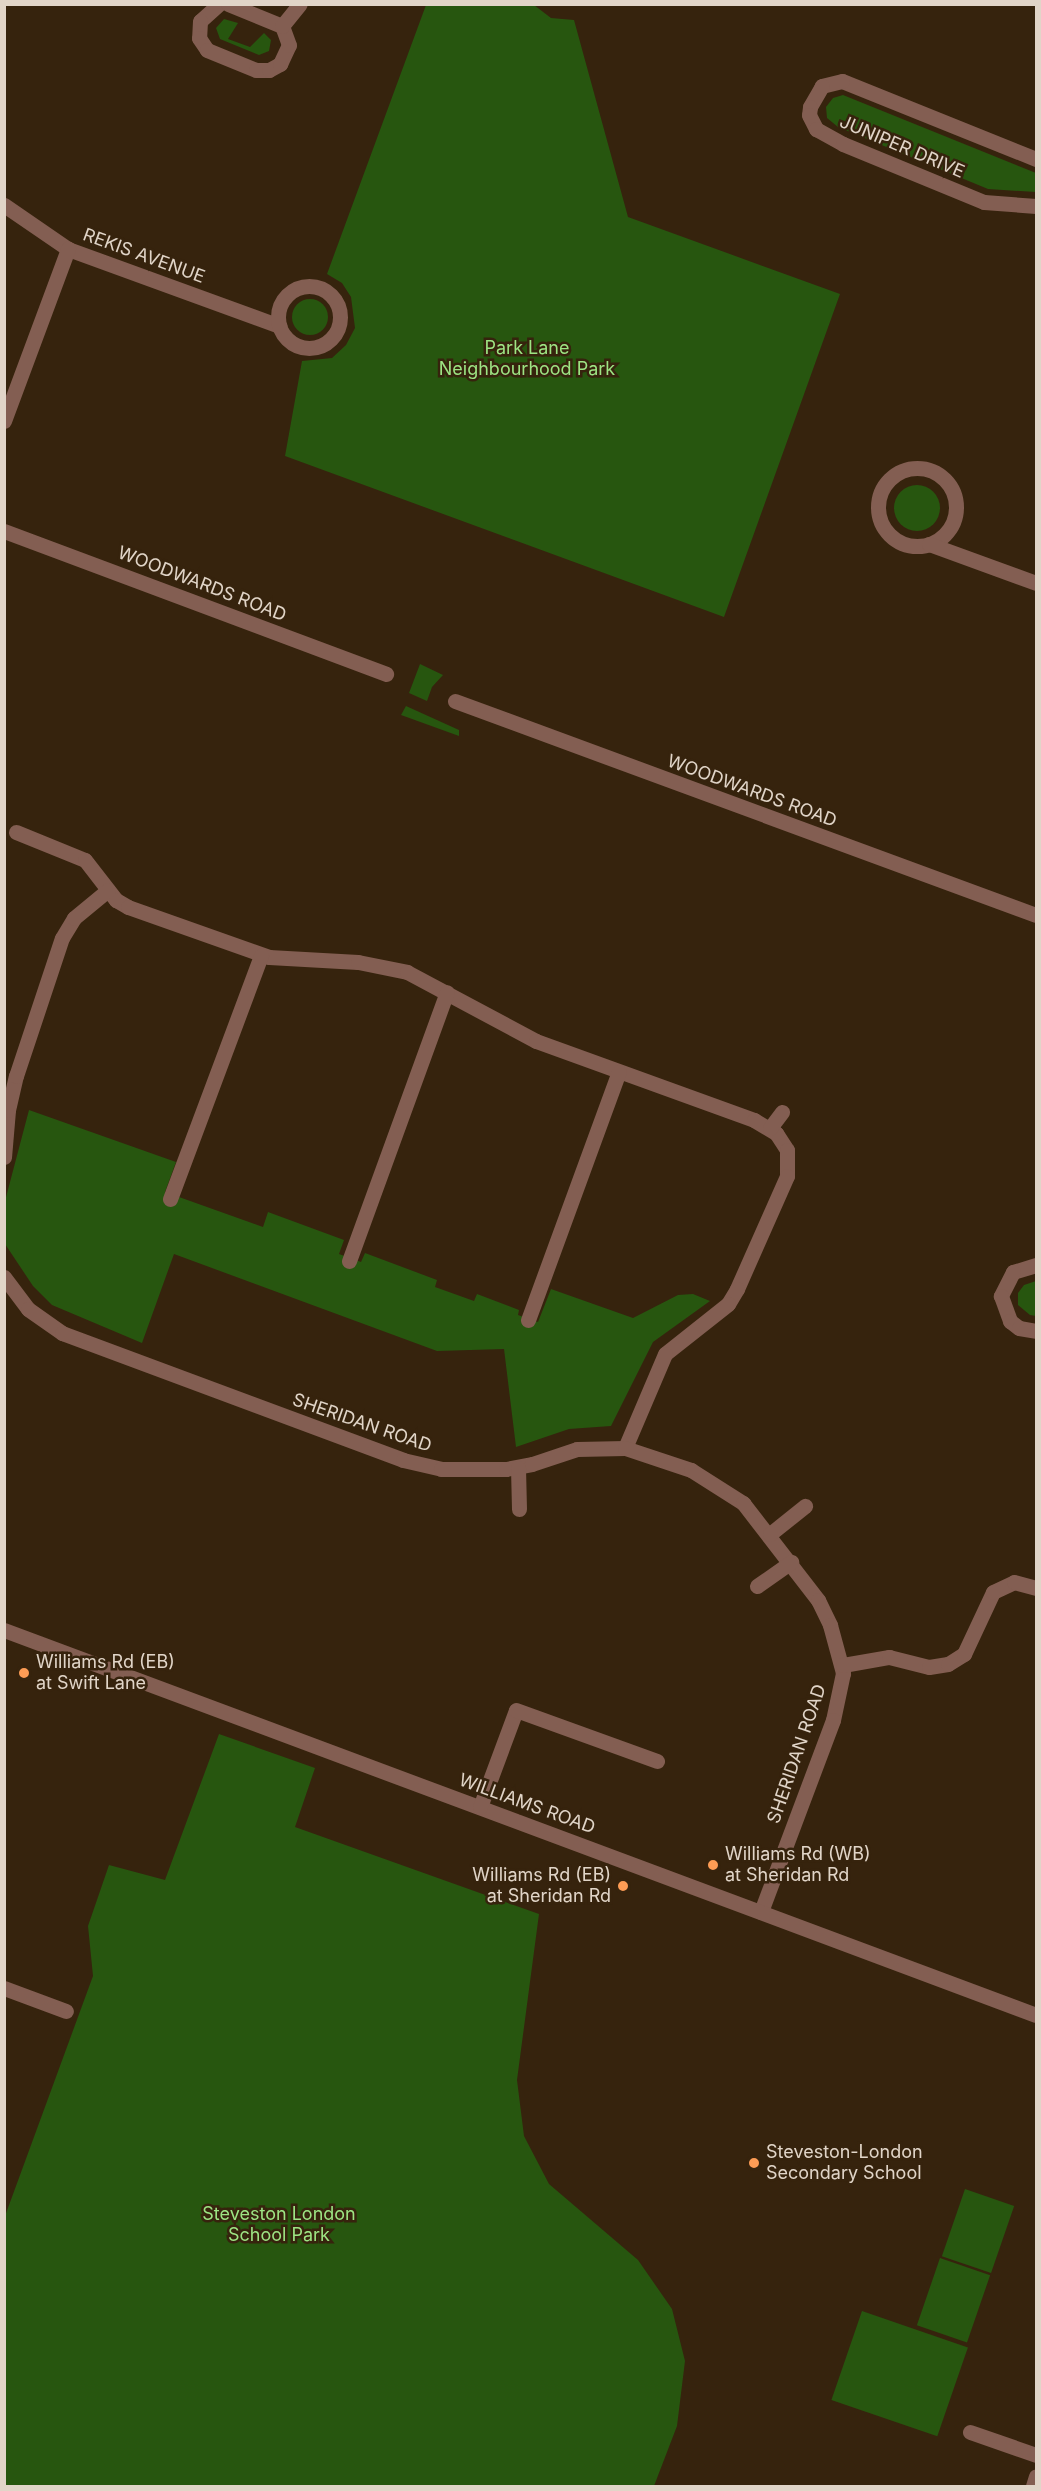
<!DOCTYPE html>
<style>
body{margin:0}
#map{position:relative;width:1041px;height:2491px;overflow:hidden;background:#36230d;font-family:Inter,sans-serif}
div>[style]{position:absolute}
.green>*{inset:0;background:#27560f;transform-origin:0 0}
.round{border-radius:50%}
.minor>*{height:15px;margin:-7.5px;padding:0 7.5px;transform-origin:7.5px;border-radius:7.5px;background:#835e52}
.minor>.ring{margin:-7.5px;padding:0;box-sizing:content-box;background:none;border:15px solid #835e52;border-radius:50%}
.dots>*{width:16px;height:16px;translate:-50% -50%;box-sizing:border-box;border:3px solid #36230d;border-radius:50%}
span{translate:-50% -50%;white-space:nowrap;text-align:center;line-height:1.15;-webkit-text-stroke:5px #36230d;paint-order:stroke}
.street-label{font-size:18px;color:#e1d5c8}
.park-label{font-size:18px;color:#9de483}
.poi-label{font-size:18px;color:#e1d5c8}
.left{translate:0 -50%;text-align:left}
.right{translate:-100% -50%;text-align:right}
.frame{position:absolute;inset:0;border:6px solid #e1d5c8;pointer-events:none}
</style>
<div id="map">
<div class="green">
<div style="clip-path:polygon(426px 5px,534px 5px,551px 18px,574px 20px,628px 217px,840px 294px,724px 617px,285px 456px,302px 361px,332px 358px,346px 345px,355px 328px,351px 297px,342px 283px,327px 274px)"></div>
<div style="clip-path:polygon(224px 19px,238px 23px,228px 39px,250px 47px,264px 33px,271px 40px,269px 51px,259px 55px,220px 39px,216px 28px)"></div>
<div style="clip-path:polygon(843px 95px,1036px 173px,1036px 192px,988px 189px,838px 127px,827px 118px,826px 107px,833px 98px)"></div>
<div class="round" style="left:292px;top:299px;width:36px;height:36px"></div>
<div class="round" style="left:894px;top:485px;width:46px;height:46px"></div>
<div style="clip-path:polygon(420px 664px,443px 675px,432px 687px,427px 701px,409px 693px)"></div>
<div style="clip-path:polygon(406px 706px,459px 730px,459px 736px,401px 715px)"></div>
<div style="clip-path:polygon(29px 1110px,176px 1162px,165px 1192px,263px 1227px,268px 1212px,344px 1240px,339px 1254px,361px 1262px,365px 1253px,437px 1280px,435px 1287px,474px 1301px,477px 1294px,519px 1310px,518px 1315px,538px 1322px,551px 1289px,633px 1318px,678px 1295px,693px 1294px,710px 1301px,653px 1342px,611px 1426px,569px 1429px,516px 1447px,504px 1349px,437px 1351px,174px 1254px,142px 1343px,52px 1305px,33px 1286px,5px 1244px,5px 1201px)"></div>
<div style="clip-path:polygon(1036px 1281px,1036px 1316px,1030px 1315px,1018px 1305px,1018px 1293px,1024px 1285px)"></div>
<div style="clip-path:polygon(219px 1734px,315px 1768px,295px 1827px,539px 1914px,517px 2080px,524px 2136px,549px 2184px,638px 2260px,672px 2309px,685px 2361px,677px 2426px,654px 2486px,5px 2486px,5px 2216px,93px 1976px,88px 1926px,109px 1865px,165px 1880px)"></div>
<div style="left:965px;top:2189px;width:52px;height:71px;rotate:19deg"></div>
<div style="left:940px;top:2258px;width:53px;height:71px;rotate:19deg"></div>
<div style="left:862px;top:2311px;width:112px;height:94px;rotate:19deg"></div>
</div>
<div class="minor">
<div style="left:219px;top:4px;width:25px;rotate:138deg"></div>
<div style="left:200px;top:21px;width:17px;rotate:93deg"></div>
<div style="left:199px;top:38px;width:14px;rotate:56deg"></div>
<div style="left:207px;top:50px;width:53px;rotate:22.2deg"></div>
<div style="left:256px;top:70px;width:13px"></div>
<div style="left:269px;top:70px;width:13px;rotate:-29deg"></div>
<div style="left:280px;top:64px;width:21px;rotate:-65deg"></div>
<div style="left:289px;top:45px;width:20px;rotate:-110deg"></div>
<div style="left:282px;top:26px;width:58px;rotate:-157.8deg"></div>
<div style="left:282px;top:26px;width:28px;rotate:-51deg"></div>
<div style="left:1036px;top:159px;width:209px;rotate:-158.1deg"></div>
<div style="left:842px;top:81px;width:21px;rotate:166deg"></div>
<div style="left:822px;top:86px;width:24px;rotate:120deg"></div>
<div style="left:810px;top:107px;width:8px;rotate:97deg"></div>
<div style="left:809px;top:115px;width:16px;rotate:63deg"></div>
<div style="left:816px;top:129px;width:31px;rotate:29deg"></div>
<div style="left:843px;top:144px;width:152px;rotate:22.4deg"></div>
<div style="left:984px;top:202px;width:52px;rotate:4.4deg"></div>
<div style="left:4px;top:205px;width:78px;rotate:34.5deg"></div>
<div style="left:68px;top:249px;width:225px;rotate:20deg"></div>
<div class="ring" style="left:278px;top:286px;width:47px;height:47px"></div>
<div style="left:4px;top:421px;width:184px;rotate:-69.6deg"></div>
<div class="ring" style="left:878px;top:468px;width:63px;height:63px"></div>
<div style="left:4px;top:531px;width:408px;rotate:20.5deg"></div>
<div style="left:929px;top:544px;width:114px;rotate:20deg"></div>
<div style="left:455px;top:701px;width:619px;rotate:20.22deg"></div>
<div style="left:16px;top:832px;width:74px;rotate:22.1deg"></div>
<div style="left:85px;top:860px;width:51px;rotate:52.2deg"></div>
<div style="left:116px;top:900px;width:14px;rotate:30deg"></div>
<div style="left:128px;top:907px;width:150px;rotate:19.5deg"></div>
<div style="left:269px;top:957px;width:89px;rotate:3.2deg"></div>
<div style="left:358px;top:962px;width:50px;rotate:11.5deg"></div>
<div style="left:407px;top:972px;width:146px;rotate:28.1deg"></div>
<div style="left:536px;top:1041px;width:232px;rotate:19.9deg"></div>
<div style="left:754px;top:1120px;width:26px;rotate:31deg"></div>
<div style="left:776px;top:1133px;width:20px;rotate:57deg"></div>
<div style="left:787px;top:1150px;width:26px;rotate:90deg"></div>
<div style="left:787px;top:1176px;width:124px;rotate:113.9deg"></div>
<div style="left:737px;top:1289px;width:17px;rotate:121deg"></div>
<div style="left:728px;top:1304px;width:80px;rotate:141.6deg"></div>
<div style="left:665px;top:1354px;width:102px;rotate:113.1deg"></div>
<div style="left:770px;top:1128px;width:20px;rotate:-53deg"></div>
<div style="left:4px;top:1157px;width:47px;rotate:-85.1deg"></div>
<div style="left:8px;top:1110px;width:35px;rotate:-77deg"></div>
<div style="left:16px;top:1076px;width:145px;rotate:-71.6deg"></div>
<div style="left:62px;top:938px;width:23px;rotate:-59deg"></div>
<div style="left:74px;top:918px;width:44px;rotate:-39.5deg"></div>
<div style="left:170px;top:1199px;width:260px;rotate:-69.5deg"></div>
<div style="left:349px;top:1261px;width:286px;rotate:-70deg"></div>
<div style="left:1036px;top:1265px;width:24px;rotate:163deg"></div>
<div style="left:1013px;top:1272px;width:27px;rotate:117deg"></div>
<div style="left:1001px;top:1296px;width:27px;rotate:70deg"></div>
<div style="left:1010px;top:1321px;width:11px;rotate:38deg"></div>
<div style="left:1019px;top:1328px;width:17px;rotate:10deg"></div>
<div style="left:4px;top:1277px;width:40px;rotate:53deg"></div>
<div style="left:28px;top:1309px;width:42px;rotate:35.2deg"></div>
<div style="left:62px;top:1333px;width:364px;rotate:20.4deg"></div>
<div style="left:403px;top:1460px;width:39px;rotate:13deg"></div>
<div style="left:441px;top:1469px;width:65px"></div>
<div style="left:506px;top:1469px;width:26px;rotate:-11deg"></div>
<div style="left:532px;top:1464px;width:47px;rotate:-18.4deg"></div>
<div style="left:577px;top:1449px;width:48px;rotate:-1.2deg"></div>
<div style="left:625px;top:1448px;width:70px;rotate:18.4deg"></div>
<div style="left:691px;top:1470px;width:62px;rotate:32.4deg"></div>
<div style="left:743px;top:1503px;width:123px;rotate:52.3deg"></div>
<div style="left:818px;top:1600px;width:28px;rotate:64deg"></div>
<div style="left:830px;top:1625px;width:50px;rotate:74.8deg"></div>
<div style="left:843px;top:1673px;width:48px;rotate:102deg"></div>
<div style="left:833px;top:1720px;width:205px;rotate:110.6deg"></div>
<div style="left:528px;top:1320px;width:264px;rotate:-69.9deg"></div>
<div style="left:518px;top:1468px;width:41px;rotate:88.6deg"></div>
<div style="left:770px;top:1534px;width:45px;rotate:-38.7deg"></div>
<div style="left:757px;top:1586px;width:42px;rotate:-35.2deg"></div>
<div style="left:4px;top:1630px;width:1101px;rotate:20.46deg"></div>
<div style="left:843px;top:1665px;width:47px;rotate:-9.9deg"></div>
<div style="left:889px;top:1657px;width:41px;rotate:14deg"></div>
<div style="left:929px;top:1667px;width:19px;rotate:-9deg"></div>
<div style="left:948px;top:1664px;width:19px;rotate:-32deg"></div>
<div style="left:964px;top:1654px;width:68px;rotate:-64.9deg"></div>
<div style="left:993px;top:1592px;width:23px;rotate:-25deg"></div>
<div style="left:1014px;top:1582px;width:23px;rotate:15deg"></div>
<div style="left:480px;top:1807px;width:103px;rotate:-69.6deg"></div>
<div style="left:516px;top:1710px;width:150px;rotate:19.9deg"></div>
<div style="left:4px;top:1988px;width:66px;rotate:20.4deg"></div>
<div style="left:970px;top:2432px;width:70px;rotate:19.2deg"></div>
<div style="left:1033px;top:2486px;width:10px;rotate:-73deg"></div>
</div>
<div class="dots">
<div style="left:24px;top:1673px;background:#fd9c55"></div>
<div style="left:713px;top:1865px;background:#fd9c55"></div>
<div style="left:623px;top:1886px;background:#fd9c55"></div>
<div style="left:754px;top:2163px;background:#fd9c55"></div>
</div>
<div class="street-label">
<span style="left:902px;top:147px;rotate:23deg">JUNIPER DRIVE</span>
<span style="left:144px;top:256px;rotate:20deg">REKIS AVENUE</span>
<span style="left:202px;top:584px;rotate:21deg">WOODWARDS ROAD</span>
<span style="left:752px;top:791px;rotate:20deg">WOODWARDS ROAD</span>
<span style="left:362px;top:1423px;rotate:19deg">SHERIDAN ROAD</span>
<span style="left:797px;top:1754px;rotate:-71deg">SHERIDAN ROAD</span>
<span style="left:527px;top:1804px;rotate:20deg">WILLIAMS ROAD</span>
</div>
<div class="park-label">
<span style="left:527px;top:359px">Park Lane<br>Neighbourhood Park</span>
<span style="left:279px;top:2225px">Steveston London<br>School Park</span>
</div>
<div class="poi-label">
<span class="left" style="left:36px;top:1673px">Williams Rd (EB)<br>at Swift Lane</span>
<span class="left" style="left:725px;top:1865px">Williams Rd (WB)<br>at Sheridan Rd</span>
<span class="right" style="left:611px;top:1886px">Williams Rd (EB)<br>at Sheridan Rd</span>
<span class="left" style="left:766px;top:2163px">Steveston-London<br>Secondary School</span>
</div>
<div class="frame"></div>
</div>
